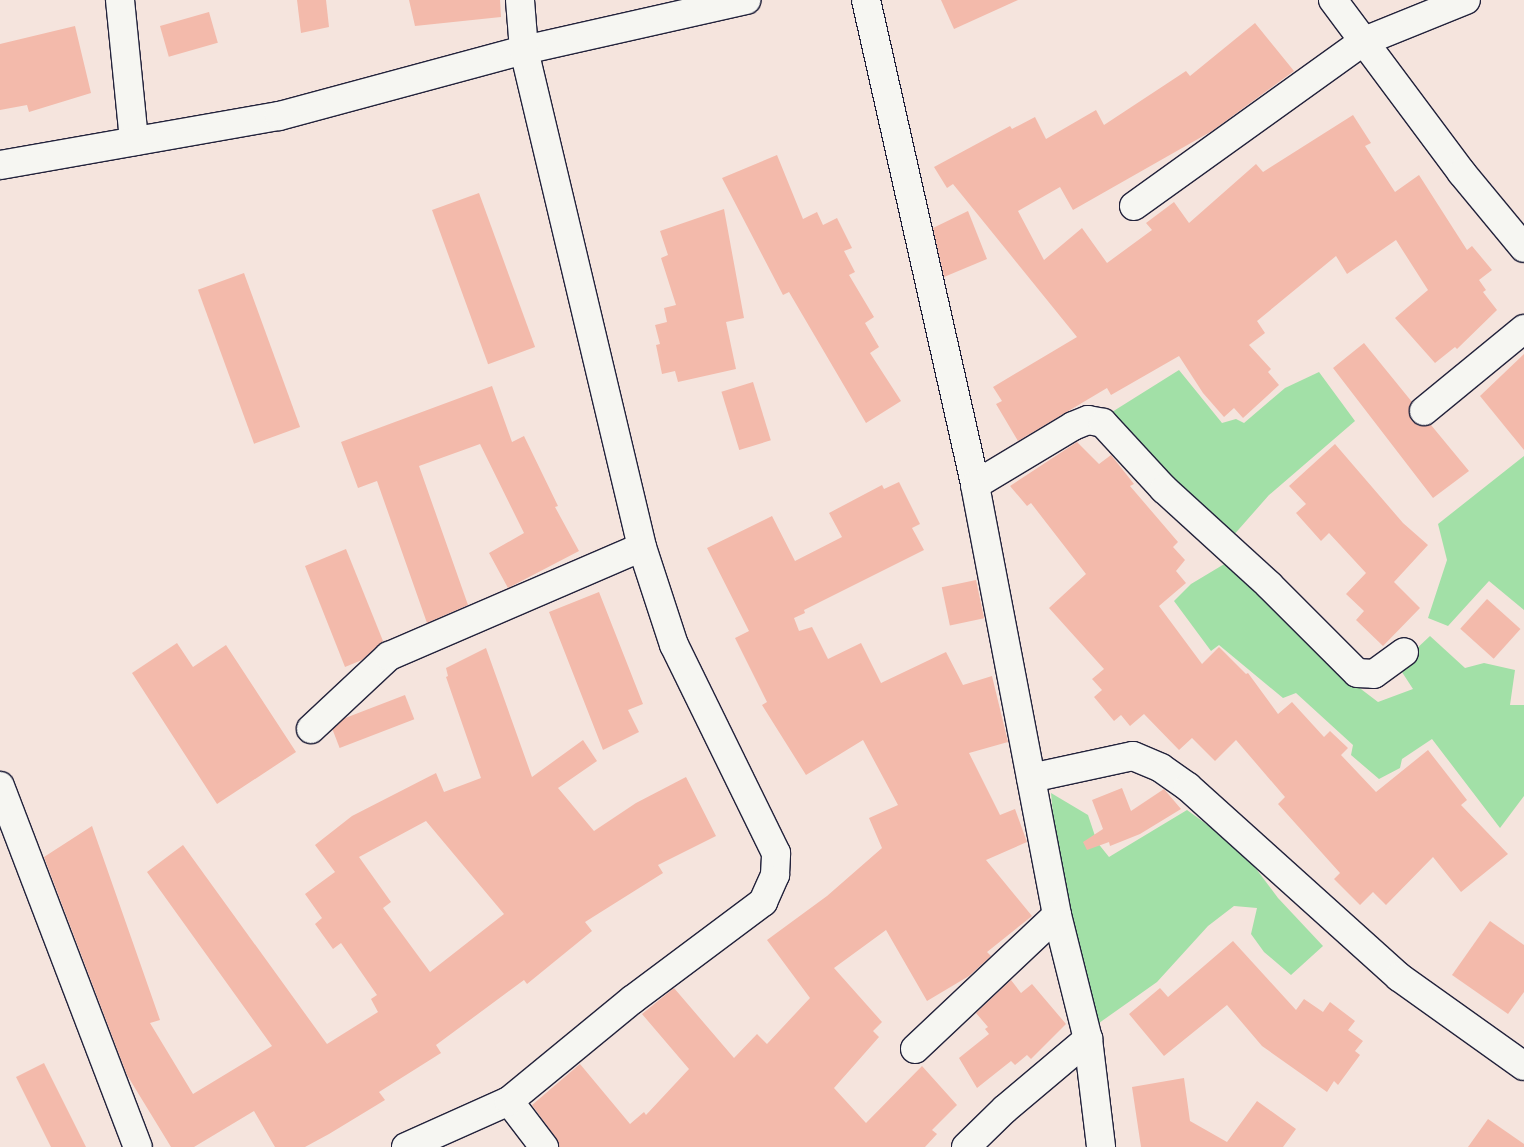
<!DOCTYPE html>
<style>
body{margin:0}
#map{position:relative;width:1524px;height:1147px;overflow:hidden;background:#f5e4dd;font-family:"Balsamiq Sans",sans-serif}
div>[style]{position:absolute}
.green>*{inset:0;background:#a2e0a7}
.building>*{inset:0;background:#f3baab;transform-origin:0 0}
.roads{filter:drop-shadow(1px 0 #22223b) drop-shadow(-1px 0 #22223b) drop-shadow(0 1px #22223b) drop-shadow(0 -1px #22223b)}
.minor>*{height:28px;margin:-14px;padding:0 14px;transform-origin:14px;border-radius:14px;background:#f6f6f2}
span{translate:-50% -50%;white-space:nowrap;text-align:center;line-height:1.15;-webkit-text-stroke:4px #f6f6f2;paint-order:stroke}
</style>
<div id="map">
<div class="green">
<div style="clip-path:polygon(1179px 370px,1222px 423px,1236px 419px,1244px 423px,1285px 388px,1319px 372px,1355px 421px,1269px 495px,1232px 537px,1148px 454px,1112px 412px)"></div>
<div style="clip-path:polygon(1524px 456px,1524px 610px,1489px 581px,1448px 626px,1428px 618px,1447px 560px,1438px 524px)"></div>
<div style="clip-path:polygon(1231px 560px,1353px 683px,1378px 702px,1413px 689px,1398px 666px,1430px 636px,1465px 668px,1484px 663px,1515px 670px,1510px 705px,1524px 705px,1524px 796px,1500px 828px,1432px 739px,1402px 759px,1400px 768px,1379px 779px,1351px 755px,1353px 745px,1296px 693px,1283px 698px,1219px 645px,1211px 651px,1174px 601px,1191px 584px)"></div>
<div style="clip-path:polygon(1051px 793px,1088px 815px,1097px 842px,1109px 857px,1187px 810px,1242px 850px,1278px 898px,1323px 946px,1291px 975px,1264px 952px,1251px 934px,1257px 908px,1234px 906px,1208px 926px,1157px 982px,1092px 1028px,1056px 848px)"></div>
</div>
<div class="building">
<div style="clip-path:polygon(297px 0,326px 0,329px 27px,301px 33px)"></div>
<div style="clip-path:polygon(409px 0,500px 0,501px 17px,415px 26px)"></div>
<div style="clip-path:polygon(941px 0,1018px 0,954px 29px)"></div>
<div style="left:209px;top:12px;width:32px;height:51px;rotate:74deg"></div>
<div style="clip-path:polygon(1255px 23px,1294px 71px,1212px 131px,1073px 210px,1060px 187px,1018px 211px,1044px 260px,1082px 228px,1107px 263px,1152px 230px,1146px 223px,1174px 202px,1189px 223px,1256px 164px,1263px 172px,1353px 115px,1371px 143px,1365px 146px,1395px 192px,1419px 175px,1467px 250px,1472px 246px,1492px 270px,1479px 280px,1486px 290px,1483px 292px,1497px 310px,1457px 349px,1455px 347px,1435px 363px,1395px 318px,1428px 290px,1396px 240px,1347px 274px,1336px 256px,1257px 321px,1265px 333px,1249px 345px,1271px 369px,1268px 372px,1279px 385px,1243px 418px,1234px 408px,1224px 417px,1203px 393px,1179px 356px,1111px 395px,1107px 388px,1018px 441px,996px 404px,1002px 401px,993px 387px,1077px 337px,953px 184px,947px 188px,934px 167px,1010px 126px,1012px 129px,1035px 117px,1046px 139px,1096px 110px,1104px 125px,1186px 71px,1190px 76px)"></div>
<div style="clip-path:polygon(75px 26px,91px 93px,29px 112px,27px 105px,0 110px,0 44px)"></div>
<div style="clip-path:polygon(777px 155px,803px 219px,817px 212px,823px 225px,837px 218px,852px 248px,844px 251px,855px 272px,849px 275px,874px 317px,865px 323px,879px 347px,870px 353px,901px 401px,866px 423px,789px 292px,783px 295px,722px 178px)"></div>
<div style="left:479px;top:193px;width:164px;height:50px;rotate:70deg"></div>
<div style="clip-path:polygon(724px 209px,744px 318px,726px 322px,736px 369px,678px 382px,675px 371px,662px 374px,656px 345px,660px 344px,655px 325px,667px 322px,664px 308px,676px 305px,661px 258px,668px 255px,660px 231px)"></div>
<div style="clip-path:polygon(968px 211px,987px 259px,944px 277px,933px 228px)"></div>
<div style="left:244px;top:273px;width:164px;height:49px;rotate:70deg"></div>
<div style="clip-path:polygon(1364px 343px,1412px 402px,1409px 413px,1412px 421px,1419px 426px,1431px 425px,1469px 471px,1433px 498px,1333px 368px)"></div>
<div style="clip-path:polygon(1524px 354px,1524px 450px,1480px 396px)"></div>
<div style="left:753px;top:382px;width:61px;height:33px;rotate:73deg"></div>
<div style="clip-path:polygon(492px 386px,512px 442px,524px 436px,558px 506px,555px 507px,579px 551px,508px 588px,489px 553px,524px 533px,480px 444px,419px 466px,468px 605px,427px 623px,377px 481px,358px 488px,341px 442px)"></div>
<div style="clip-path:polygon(1077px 442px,1099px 464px,1111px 455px,1134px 484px,1130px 486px,1178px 542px,1173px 547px,1185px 560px,1176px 571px,1186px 583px,1159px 606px,1202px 664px,1219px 647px,1246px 674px,1248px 673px,1278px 714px,1292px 702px,1324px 737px,1330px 731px,1348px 748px,1341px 755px,1376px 792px,1428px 750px,1467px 800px,1461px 805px,1508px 854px,1461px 892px,1433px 857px,1386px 905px,1373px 892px,1360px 905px,1334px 879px,1340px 873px,1278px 804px,1285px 797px,1236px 740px,1215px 761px,1192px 738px,1179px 750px,1144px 714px,1130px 726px,1121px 715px,1114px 721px,1094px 697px,1102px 690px,1092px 679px,1104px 669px,1049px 608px,1086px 574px,1031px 503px,1027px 506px,1010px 486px)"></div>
<div style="clip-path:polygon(1335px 444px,1403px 523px,1428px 545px,1394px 582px,1420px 608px,1383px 646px,1356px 620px,1364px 611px,1346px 594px,1366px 573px,1329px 533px,1321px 541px,1296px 513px,1306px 504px,1289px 486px)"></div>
<div style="clip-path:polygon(899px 482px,920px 524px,912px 528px,924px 550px,804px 610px,805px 613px,794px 618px,799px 631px,812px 627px,828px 659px,861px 643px,881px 683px,946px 652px,963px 685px,992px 676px,1008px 742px,969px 753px,1000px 815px,1015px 809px,1027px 842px,986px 860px,1032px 916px,987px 952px,991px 956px,969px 976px,927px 1001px,886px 930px,834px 968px,882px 1022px,873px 1031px,879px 1037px,834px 1088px,866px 1123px,922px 1066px,957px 1105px,932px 1130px,937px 1134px,925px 1147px,559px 1147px,556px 1138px,532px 1105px,580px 1064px,630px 1124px,644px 1112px,646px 1115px,689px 1069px,642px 1014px,674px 988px,734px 1058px,757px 1034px,767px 1044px,810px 998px,767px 940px,827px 896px,882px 848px,869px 818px,898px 805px,863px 740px,806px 775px,762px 705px,767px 702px,735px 638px,749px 631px,707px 548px,772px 516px,795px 561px,842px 537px,829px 513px,882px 485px,884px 489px)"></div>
<div style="clip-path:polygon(346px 549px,383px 641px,362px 660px,345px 667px,305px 566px)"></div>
<div style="left:976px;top:580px;width:39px;height:35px;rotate:78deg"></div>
<div style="clip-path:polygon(599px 592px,643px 704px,628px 710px,639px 732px,603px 750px,549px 612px)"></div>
<div style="left:1487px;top:599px;width:45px;height:40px;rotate:42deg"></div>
<div style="clip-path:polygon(177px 643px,193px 667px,226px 645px,296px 752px,217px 804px,132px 673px)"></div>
<div style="clip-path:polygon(evenodd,486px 648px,532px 777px,583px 740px,597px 761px,558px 788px,594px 831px,636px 803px,686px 777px,716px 836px,658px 865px,663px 873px,585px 922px,592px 931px,527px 984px,524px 980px,436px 1045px,441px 1053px,379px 1092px,385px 1100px,329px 1134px,305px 1147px,275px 1147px,254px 1111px,194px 1147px,171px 1147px,127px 1075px,44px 857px,92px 826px,160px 1020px,150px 1023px,193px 1094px,272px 1046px,147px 872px,183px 845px,327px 1044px,378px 1012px,371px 999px,377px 995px,341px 943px,333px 949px,315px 924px,322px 918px,305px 894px,335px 872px,315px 845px,352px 816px,436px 773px,444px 792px,481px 778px,446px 677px,448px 676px,446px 668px,486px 648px,426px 821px,504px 914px,430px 972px,383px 908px,391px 902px,359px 857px,426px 821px)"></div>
<div style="left:405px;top:695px;width:26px;height:80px;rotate:69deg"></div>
<div style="clip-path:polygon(1122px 788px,1131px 811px,1164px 789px,1181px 809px,1140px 834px,1110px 846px,1109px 842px,1087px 850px,1083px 842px,1103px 829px,1092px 800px)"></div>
<div style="clip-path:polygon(1490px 921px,1524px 945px,1524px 992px,1508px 1014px,1452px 975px)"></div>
<div style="clip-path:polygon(1233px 941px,1296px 1010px,1304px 999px,1323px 1012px,1330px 1002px,1355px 1021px,1348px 1030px,1363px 1041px,1355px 1051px,1360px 1055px,1338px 1085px,1334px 1081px,1327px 1092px,1262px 1046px,1227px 1005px,1164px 1056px,1129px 1014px,1160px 988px,1168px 997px)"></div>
<div style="clip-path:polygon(1011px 980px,1021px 993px,1032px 984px,1066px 1024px,1031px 1059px,1027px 1055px,1015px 1065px,1011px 1061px,977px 1088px,959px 1058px,989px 1034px,985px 1029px,988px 1027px,976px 1013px)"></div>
<div style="clip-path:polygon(44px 1063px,86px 1147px,51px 1147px,16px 1077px)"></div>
<div style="clip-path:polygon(1184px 1078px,1190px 1121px,1227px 1142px,1257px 1101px,1296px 1129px,1283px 1147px,1141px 1147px,1132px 1087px)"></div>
<div style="clip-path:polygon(1488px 1119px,1524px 1144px,1524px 1147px,1468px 1147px)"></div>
</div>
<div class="roads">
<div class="minor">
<div style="left:120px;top:0;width:142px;rotate:84.3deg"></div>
<div style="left:866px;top:0;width:497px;rotate:77.3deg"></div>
<div style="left:975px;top:485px;width:438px;rotate:79.2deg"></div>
<div style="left:1057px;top:915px;width:128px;rotate:76deg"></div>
<div style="left:1088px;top:1039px;width:109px;rotate:83.1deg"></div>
<div style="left:1333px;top:0;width:216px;rotate:53.3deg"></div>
<div style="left:1462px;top:173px;width:97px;rotate:50.4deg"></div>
<div style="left:0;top:165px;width:283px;rotate:-10deg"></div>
<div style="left:279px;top:116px;width:254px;rotate:-15.1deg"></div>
<div style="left:524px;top:50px;width:228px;rotate:-12.7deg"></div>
<div style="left:1134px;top:206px;width:281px;rotate:-35.7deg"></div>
<div style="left:1362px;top:42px;width:112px;rotate:-22deg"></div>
<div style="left:1424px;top:411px;width:129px;rotate:-39.4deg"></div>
<div style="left:975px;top:485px;width:114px;rotate:-31deg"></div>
<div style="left:1073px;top:426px;width:16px;rotate:-22deg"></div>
<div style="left:1088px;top:420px;width:15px;rotate:11deg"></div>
<div style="left:1103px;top:423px;width:90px;rotate:47.3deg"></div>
<div style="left:1164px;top:489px;width:142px;rotate:42.4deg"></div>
<div style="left:1269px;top:585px;width:124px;rotate:45deg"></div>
<div style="left:1357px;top:673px;width:17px;rotate:3deg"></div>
<div style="left:1374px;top:674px;width:37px;rotate:-36deg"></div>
<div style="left:311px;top:729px;width:107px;rotate:-43.1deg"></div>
<div style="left:389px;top:656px;width:275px;rotate:-23.3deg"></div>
<div style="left:1031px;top:778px;width:104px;rotate:-12.2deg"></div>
<div style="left:1133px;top:756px;width:30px;rotate:23deg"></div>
<div style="left:1161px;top:768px;width:33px;rotate:35deg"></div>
<div style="left:1188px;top:787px;width:284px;rotate:42deg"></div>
<div style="left:1399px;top:977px;width:153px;rotate:35.5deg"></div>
<div style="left:0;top:786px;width:386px;rotate:69.1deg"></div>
<div style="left:915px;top:1049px;width:195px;rotate:-43.3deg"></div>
<div style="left:509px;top:1101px;width:58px;rotate:52.7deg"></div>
<div style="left:406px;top:1147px;width:113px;rotate:-24.1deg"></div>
<div style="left:509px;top:1101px;width:159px;rotate:-39.4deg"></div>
<div style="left:632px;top:1000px;width:164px;rotate:-36.8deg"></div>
<div style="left:763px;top:902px;width:30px;rotate:-66deg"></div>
<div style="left:775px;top:875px;width:22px;rotate:-87deg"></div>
<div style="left:776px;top:853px;width:232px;rotate:-116.1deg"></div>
<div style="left:674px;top:645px;width:103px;rotate:-108.1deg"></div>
<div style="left:642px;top:547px;width:511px;rotate:-103.36deg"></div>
<div style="left:524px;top:50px;width:50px;rotate:-94.6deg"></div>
<div style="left:966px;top:1147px;width:54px;rotate:-44.3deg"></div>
<div style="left:1005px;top:1109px;width:109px;rotate:-40.1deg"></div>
</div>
</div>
</div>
